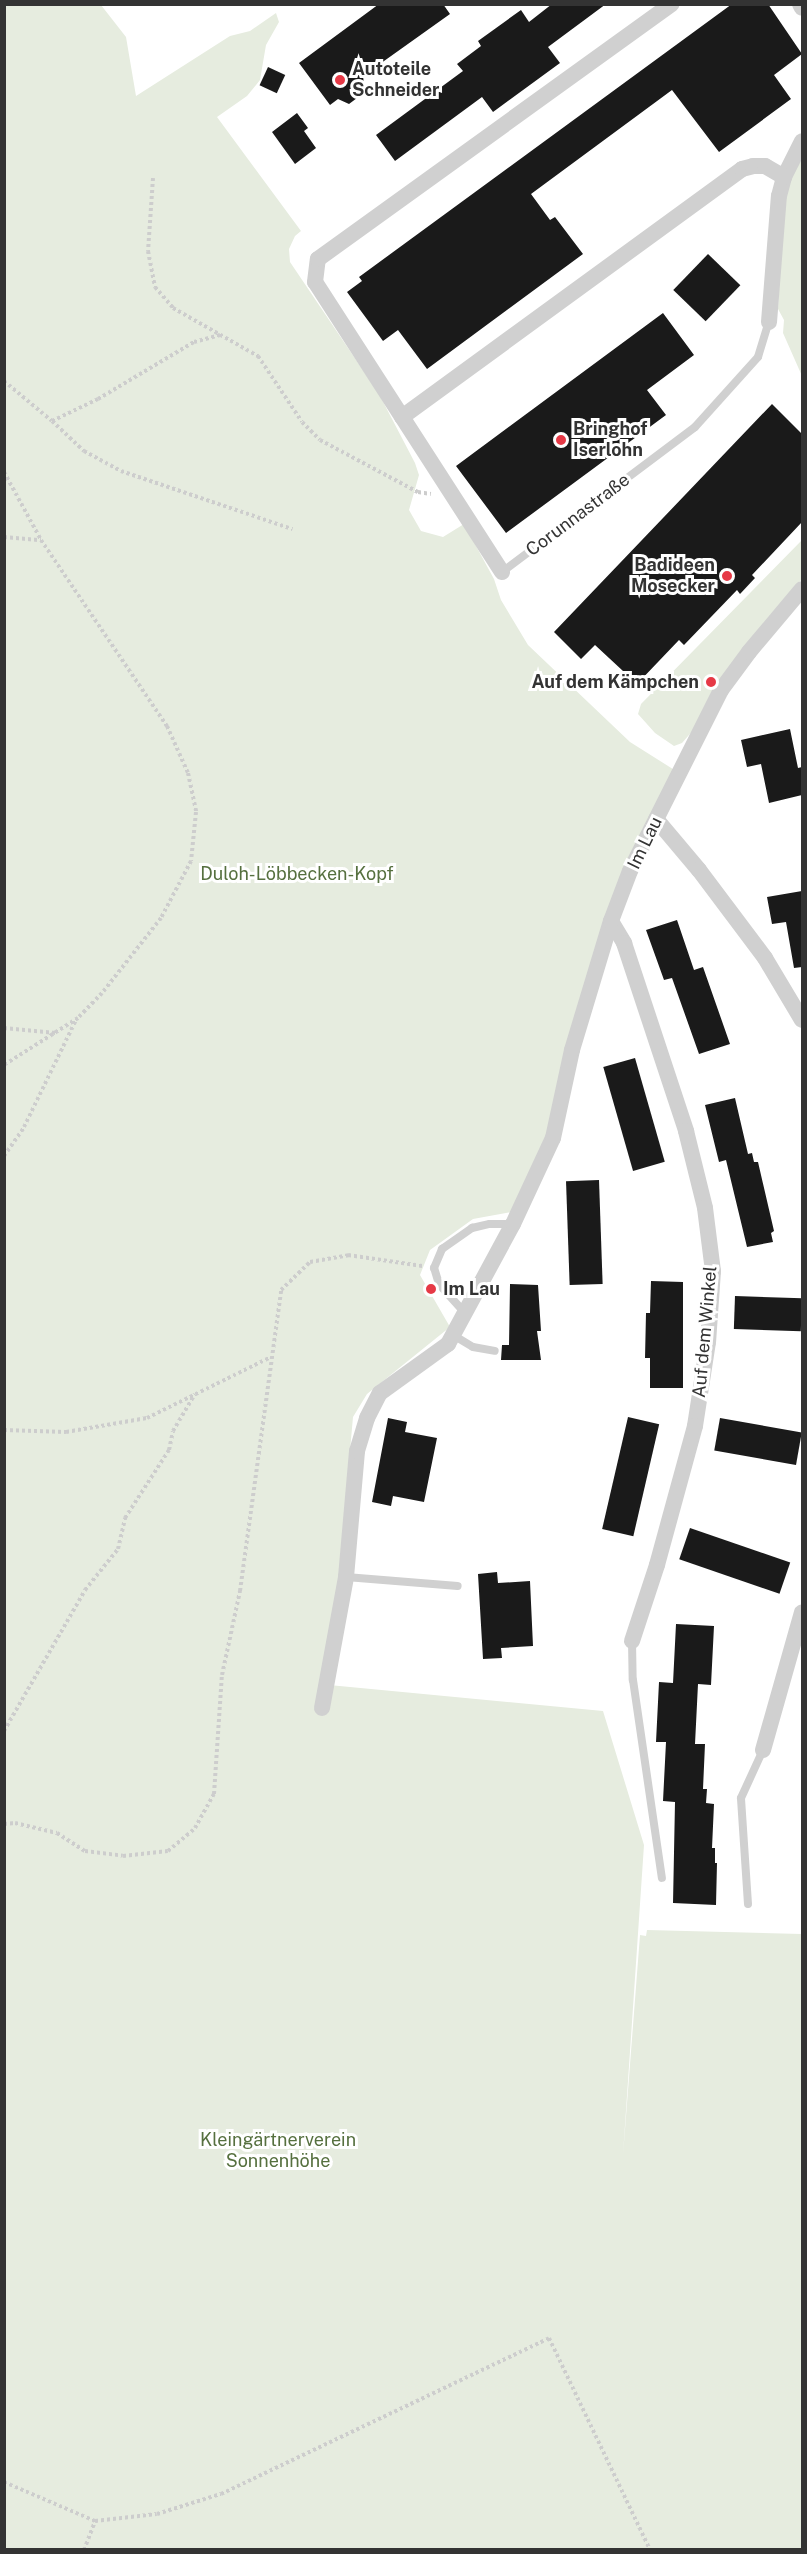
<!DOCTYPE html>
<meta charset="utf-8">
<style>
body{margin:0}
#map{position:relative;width:807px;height:2554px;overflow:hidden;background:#fff;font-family:"Public Sans",sans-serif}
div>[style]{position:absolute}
.green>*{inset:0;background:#e6ecdf}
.building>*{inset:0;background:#1a1a1a;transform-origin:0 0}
.path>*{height:4px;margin-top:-2px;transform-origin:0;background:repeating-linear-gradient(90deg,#cdcdcd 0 3px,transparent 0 6px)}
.lane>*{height:8px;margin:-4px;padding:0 4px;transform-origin:4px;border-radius:4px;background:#d0d0d0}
.street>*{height:16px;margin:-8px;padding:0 8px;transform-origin:8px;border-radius:8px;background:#d0d0d0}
.dots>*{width:16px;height:16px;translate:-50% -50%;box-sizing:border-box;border:3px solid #fff;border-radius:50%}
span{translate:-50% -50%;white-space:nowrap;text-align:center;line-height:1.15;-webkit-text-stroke:6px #fff;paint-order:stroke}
.poi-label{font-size:18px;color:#333;font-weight:700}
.left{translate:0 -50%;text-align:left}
.right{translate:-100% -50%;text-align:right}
.street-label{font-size:18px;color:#333}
.park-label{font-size:18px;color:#56703f}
.frame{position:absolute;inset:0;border:6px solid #333;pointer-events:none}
</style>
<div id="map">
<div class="green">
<div style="clip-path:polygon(4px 5px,101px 5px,126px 37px,136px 96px,230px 36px,250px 31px,276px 13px,279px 22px,266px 45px,260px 80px,247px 96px,217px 117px,301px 231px,295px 236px,289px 249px,290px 262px,379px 394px,415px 463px,419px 475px,409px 510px,421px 531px,443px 537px,464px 524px,494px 579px,501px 600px,528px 645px,630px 742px,676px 771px,605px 921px,550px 1139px,517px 1211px,473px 1219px,430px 1250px,420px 1275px,450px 1327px,367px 1394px,353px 1417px,329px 1685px,603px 1711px,644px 1845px,623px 2155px,640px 1935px,646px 1936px,647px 1930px,802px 1934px,802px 2549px,5px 2549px)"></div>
<div style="clip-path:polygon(802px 151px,802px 376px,783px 333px,784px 320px,778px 309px,782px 222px,789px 182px)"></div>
<div style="clip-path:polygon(802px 540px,802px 579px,791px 591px,696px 727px,682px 743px,674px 746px,655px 733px,638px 714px,641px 704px)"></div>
</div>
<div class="building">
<div style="clip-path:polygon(379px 4px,443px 4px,450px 14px,363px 76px,365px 92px,349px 104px,338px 99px,330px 105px,299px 63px)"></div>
<div style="clip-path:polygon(552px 4px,606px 4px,548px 47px,560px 63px,493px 112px,482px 97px,395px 161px,376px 135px,463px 71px,457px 64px,481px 46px,478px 41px,521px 10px,529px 22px)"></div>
<div style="clip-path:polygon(732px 4px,768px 4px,802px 54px,774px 75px,791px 99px,719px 152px,672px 90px,531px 194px,550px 220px,555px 217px,583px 254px,427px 369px,398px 330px,383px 341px,347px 292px,362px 281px,359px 277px)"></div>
<div style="left:268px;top:67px;width:19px;height:20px;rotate:25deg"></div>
<div style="clip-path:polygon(297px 113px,308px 128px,304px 131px,316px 148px,295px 164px,272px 132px)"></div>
<div style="left:708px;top:254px;width:45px;height:50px;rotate:44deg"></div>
<div style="clip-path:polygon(663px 313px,694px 355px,647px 390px,666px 415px,506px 533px,456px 466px)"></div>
<div style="clip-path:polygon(772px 404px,802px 434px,802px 522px,752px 575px,755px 578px,740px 594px,737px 590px,684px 645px,679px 640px,637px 684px,595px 645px,581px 659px,554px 632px)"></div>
<div style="clip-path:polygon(790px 729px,798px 768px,802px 767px,802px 795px,769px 803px,761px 764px,747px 767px,741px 740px)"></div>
<div style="clip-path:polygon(802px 891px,802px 967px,794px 968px,786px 922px,772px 924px,767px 897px)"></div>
<div style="clip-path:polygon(677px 920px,694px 970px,703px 967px,730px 1044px,699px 1054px,672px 978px,664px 980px,646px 930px)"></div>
<div style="left:635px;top:1058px;width:108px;height:33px;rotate:74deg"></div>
<div style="clip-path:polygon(735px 1098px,748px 1154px,752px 1153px,754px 1162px,758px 1162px,774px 1231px,771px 1233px,773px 1242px,747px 1247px,726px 1160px,719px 1162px,705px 1105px)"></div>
<div style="left:599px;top:1180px;width:104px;height:33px;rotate:88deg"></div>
<div style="clip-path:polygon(651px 1281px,683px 1282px,683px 1388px,650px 1388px,650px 1358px,645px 1358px,646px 1313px,650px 1313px)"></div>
<div style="clip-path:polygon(510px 1284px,538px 1285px,541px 1331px,537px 1331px,541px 1360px,501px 1360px,502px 1345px,509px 1345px)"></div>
<div style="left:735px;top:1296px;width:67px;height:33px;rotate:2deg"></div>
<div style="left:628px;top:1417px;width:32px;height:115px;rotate:13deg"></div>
<div style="clip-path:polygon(388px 1418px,407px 1422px,405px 1432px,437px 1438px,424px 1502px,393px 1496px,391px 1506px,372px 1502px)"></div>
<div style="left:720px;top:1418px;width:83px;height:33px;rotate:10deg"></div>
<div style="left:690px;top:1528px;width:106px;height:33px;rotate:19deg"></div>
<div style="clip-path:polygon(497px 1572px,498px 1583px,530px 1581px,533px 1646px,501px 1648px,502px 1658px,483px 1659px,478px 1574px)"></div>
<div style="clip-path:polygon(676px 1624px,714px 1626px,711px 1685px,698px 1684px,695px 1744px,705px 1744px,703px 1789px,707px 1789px,706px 1803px,714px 1804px,712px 1848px,715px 1848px,715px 1863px,717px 1863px,716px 1905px,673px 1903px,675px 1802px,663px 1801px,666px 1742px,656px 1742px,659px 1682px,673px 1683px)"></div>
</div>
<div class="path">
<div style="left:153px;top:178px;width:73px;rotate:93.9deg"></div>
<div style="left:148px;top:251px;width:37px;rotate:79deg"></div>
<div style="left:155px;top:287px;width:28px;rotate:49deg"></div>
<div style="left:173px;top:308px;width:98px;rotate:29.5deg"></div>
<div style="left:258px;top:356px;width:79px;rotate:56.3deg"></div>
<div style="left:302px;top:422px;width:25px;rotate:45deg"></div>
<div style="left:320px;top:440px;width:111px;rotate:28deg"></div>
<div style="left:418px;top:492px;width:13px;rotate:9deg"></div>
<div style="left:4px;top:381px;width:62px;rotate:39.8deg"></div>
<div style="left:52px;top:421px;width:51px;rotate:-25.6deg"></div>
<div style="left:98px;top:399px;width:112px;rotate:-30.7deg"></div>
<div style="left:194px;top:342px;width:27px;rotate:-15deg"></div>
<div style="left:52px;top:421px;width:44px;rotate:43.2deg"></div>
<div style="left:84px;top:451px;width:42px;rotate:28.4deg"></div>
<div style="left:121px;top:471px;width:181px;rotate:18.7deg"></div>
<div style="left:4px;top:472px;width:77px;rotate:61.4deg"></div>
<div style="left:41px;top:540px;width:225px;rotate:55.9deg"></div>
<div style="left:167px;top:726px;width:51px;rotate:65.9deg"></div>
<div style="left:188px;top:773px;width:40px;rotate:78deg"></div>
<div style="left:196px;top:812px;width:49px;rotate:95.8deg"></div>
<div style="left:191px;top:861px;width:64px;rotate:117.8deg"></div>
<div style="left:161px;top:918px;width:95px;rotate:128.2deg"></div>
<div style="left:102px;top:993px;width:35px;rotate:134deg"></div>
<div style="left:78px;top:1018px;width:88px;rotate:147.6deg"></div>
<div style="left:4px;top:537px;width:37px;rotate:5deg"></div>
<div style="left:4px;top:1028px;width:52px;rotate:5.5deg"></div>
<div style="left:4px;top:1156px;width:35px;rotate:-55deg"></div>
<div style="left:24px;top:1127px;width:121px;rotate:-64.1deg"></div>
<div style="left:4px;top:1430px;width:62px;rotate:1.8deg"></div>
<div style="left:66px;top:1432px;width:82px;rotate:-9.8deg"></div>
<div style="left:147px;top:1418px;width:136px;rotate:-26.2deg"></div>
<div style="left:4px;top:1731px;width:163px;rotate:-60.1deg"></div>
<div style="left:85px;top:1590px;width:53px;rotate:-51.2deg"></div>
<div style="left:118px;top:1549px;width:32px;rotate:-77deg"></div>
<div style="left:125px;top:1518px;width:81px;rotate:-57.1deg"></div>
<div style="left:169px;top:1450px;width:19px;rotate:-78deg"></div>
<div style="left:173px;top:1431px;width:43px;rotate:-59.3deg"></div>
<div style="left:4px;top:1824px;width:11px;rotate:-5deg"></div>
<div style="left:15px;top:1823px;width:43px;rotate:13.4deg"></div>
<div style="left:57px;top:1833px;width:33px;rotate:33deg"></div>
<div style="left:85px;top:1851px;width:38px;rotate:7deg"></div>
<div style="left:123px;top:1856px;width:45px;rotate:-6.3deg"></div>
<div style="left:168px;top:1851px;width:35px;rotate:-40deg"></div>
<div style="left:195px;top:1828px;width:39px;rotate:-61deg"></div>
<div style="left:214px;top:1794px;width:119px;rotate:-86.2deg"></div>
<div style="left:222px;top:1675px;width:86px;rotate:-77.9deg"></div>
<div style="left:240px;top:1591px;width:304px;rotate:-82.2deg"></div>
<div style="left:281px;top:1290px;width:40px;rotate:-44deg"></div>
<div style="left:310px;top:1262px;width:39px;rotate:-10deg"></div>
<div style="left:348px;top:1255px;width:75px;rotate:8.5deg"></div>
<div style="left:4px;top:2482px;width:99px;rotate:23.2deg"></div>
<div style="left:95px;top:2521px;width:62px;rotate:-6.4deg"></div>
<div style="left:157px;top:2514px;width:67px;rotate:-17.4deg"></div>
<div style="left:221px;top:2494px;width:363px;rotate:-25.4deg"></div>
<div style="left:549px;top:2338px;width:235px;rotate:64.5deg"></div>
<div style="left:84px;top:2550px;width:31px;rotate:-69deg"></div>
</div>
<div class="lane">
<div style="left:502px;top:572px;width:241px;rotate:-36.9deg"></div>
<div style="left:695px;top:427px;width:94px;rotate:-48deg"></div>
<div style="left:758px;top:357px;width:37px;rotate:-73deg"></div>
<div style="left:465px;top:1313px;width:39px;rotate:-132deg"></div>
<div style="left:439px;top:1284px;width:17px;rotate:-107deg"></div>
<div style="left:434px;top:1268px;width:21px;rotate:-67deg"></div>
<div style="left:442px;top:1249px;width:37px;rotate:-35deg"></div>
<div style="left:472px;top:1228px;width:18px;rotate:-13deg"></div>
<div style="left:490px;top:1224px;width:23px"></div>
<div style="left:453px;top:1335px;width:23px;rotate:31deg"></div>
<div style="left:473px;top:1347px;width:22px;rotate:10deg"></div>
<div style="left:346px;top:1577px;width:112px;rotate:4.6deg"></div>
<div style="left:632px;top:1641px;width:39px;rotate:89deg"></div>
<div style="left:633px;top:1680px;width:200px;rotate:81.7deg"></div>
<div style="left:748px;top:1904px;width:106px;rotate:-93.8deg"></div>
<div style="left:741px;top:1798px;width:53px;rotate:-65.4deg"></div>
</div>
<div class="street">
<div style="left:800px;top:4px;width:4px;rotate:63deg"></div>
<div style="left:769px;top:322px;width:126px;rotate:-85.5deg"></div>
<div style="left:779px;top:196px;width:20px;rotate:-75deg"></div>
<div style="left:784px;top:177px;width:40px;rotate:-63.4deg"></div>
<div style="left:402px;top:417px;width:421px;rotate:-36.1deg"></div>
<div style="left:742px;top:169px;width:11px;rotate:-15deg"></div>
<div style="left:753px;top:166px;width:12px"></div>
<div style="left:765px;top:166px;width:22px;rotate:30deg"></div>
<div style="left:502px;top:572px;width:345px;rotate:-122.8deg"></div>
<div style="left:315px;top:282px;width:23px;rotate:-83deg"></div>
<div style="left:318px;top:259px;width:436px;rotate:-35.8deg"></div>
<div style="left:656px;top:819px;width:67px;rotate:49.9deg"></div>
<div style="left:699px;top:870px;width:110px;rotate:53.1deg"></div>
<div style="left:765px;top:958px;width:72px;rotate:59.2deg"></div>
<div style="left:611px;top:921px;width:26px;rotate:59deg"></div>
<div style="left:624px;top:943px;width:198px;rotate:71.7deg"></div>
<div style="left:686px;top:1131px;width:79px;rotate:76.1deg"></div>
<div style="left:705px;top:1208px;width:64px;rotate:82.8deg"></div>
<div style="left:713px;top:1271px;width:71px;rotate:94deg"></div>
<div style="left:708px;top:1342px;width:85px;rotate:98.8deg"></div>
<div style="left:695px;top:1426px;width:144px;rotate:105.3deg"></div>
<div style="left:657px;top:1565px;width:80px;rotate:108.2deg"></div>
<div style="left:322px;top:1708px;width:133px;rotate:-79.6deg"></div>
<div style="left:346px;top:1577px;width:126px;rotate:-85deg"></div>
<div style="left:357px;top:1451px;width:34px;rotate:-73deg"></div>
<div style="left:367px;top:1418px;width:28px;rotate:-63deg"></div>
<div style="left:380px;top:1393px;width:84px;rotate:-35.8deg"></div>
<div style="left:448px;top:1344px;width:136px;rotate:-61.6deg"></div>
<div style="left:513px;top:1224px;width:95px;rotate:-65.1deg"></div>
<div style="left:553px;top:1138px;width:90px;rotate:-77.8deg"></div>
<div style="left:572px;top:1050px;width:135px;rotate:-73.2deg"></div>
<div style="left:611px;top:921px;width:53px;rotate:-69.2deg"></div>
<div style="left:630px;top:871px;width:203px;rotate:-63.3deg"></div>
<div style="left:721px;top:690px;width:47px;rotate:-53.6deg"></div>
<div style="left:749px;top:652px;width:82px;rotate:-49.9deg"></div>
<div style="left:763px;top:1750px;width:143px;rotate:-74.2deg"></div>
</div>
<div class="dots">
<div style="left:340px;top:80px;background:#e63946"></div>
<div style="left:561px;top:440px;background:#e63946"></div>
<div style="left:727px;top:576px;background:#e63946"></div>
<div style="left:711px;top:682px;background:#e63946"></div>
<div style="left:431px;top:1289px;background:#e63946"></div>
</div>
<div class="poi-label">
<span class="left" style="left:352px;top:80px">Autoteile<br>Schneider</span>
<span class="left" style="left:573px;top:440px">Bringhof<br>Iserlohn</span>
<span class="right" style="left:715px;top:576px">Badideen<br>Mosecker</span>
<span class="right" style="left:699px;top:682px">Auf dem Kämpchen</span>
<span class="left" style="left:443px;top:1289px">Im Lau</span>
</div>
<div class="street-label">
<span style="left:578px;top:515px;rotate:-37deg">Corunnastraße</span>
<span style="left:645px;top:843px;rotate:-64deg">Im Lau</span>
<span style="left:705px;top:1332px;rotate:-85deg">Auf dem Winkel</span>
</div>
<div class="park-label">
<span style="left:297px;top:874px">Duloh-Löbbecken-Kopf</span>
<span style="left:278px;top:2151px">Kleingärtnerverein<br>Sonnenhöhe</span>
</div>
<div class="frame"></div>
</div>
